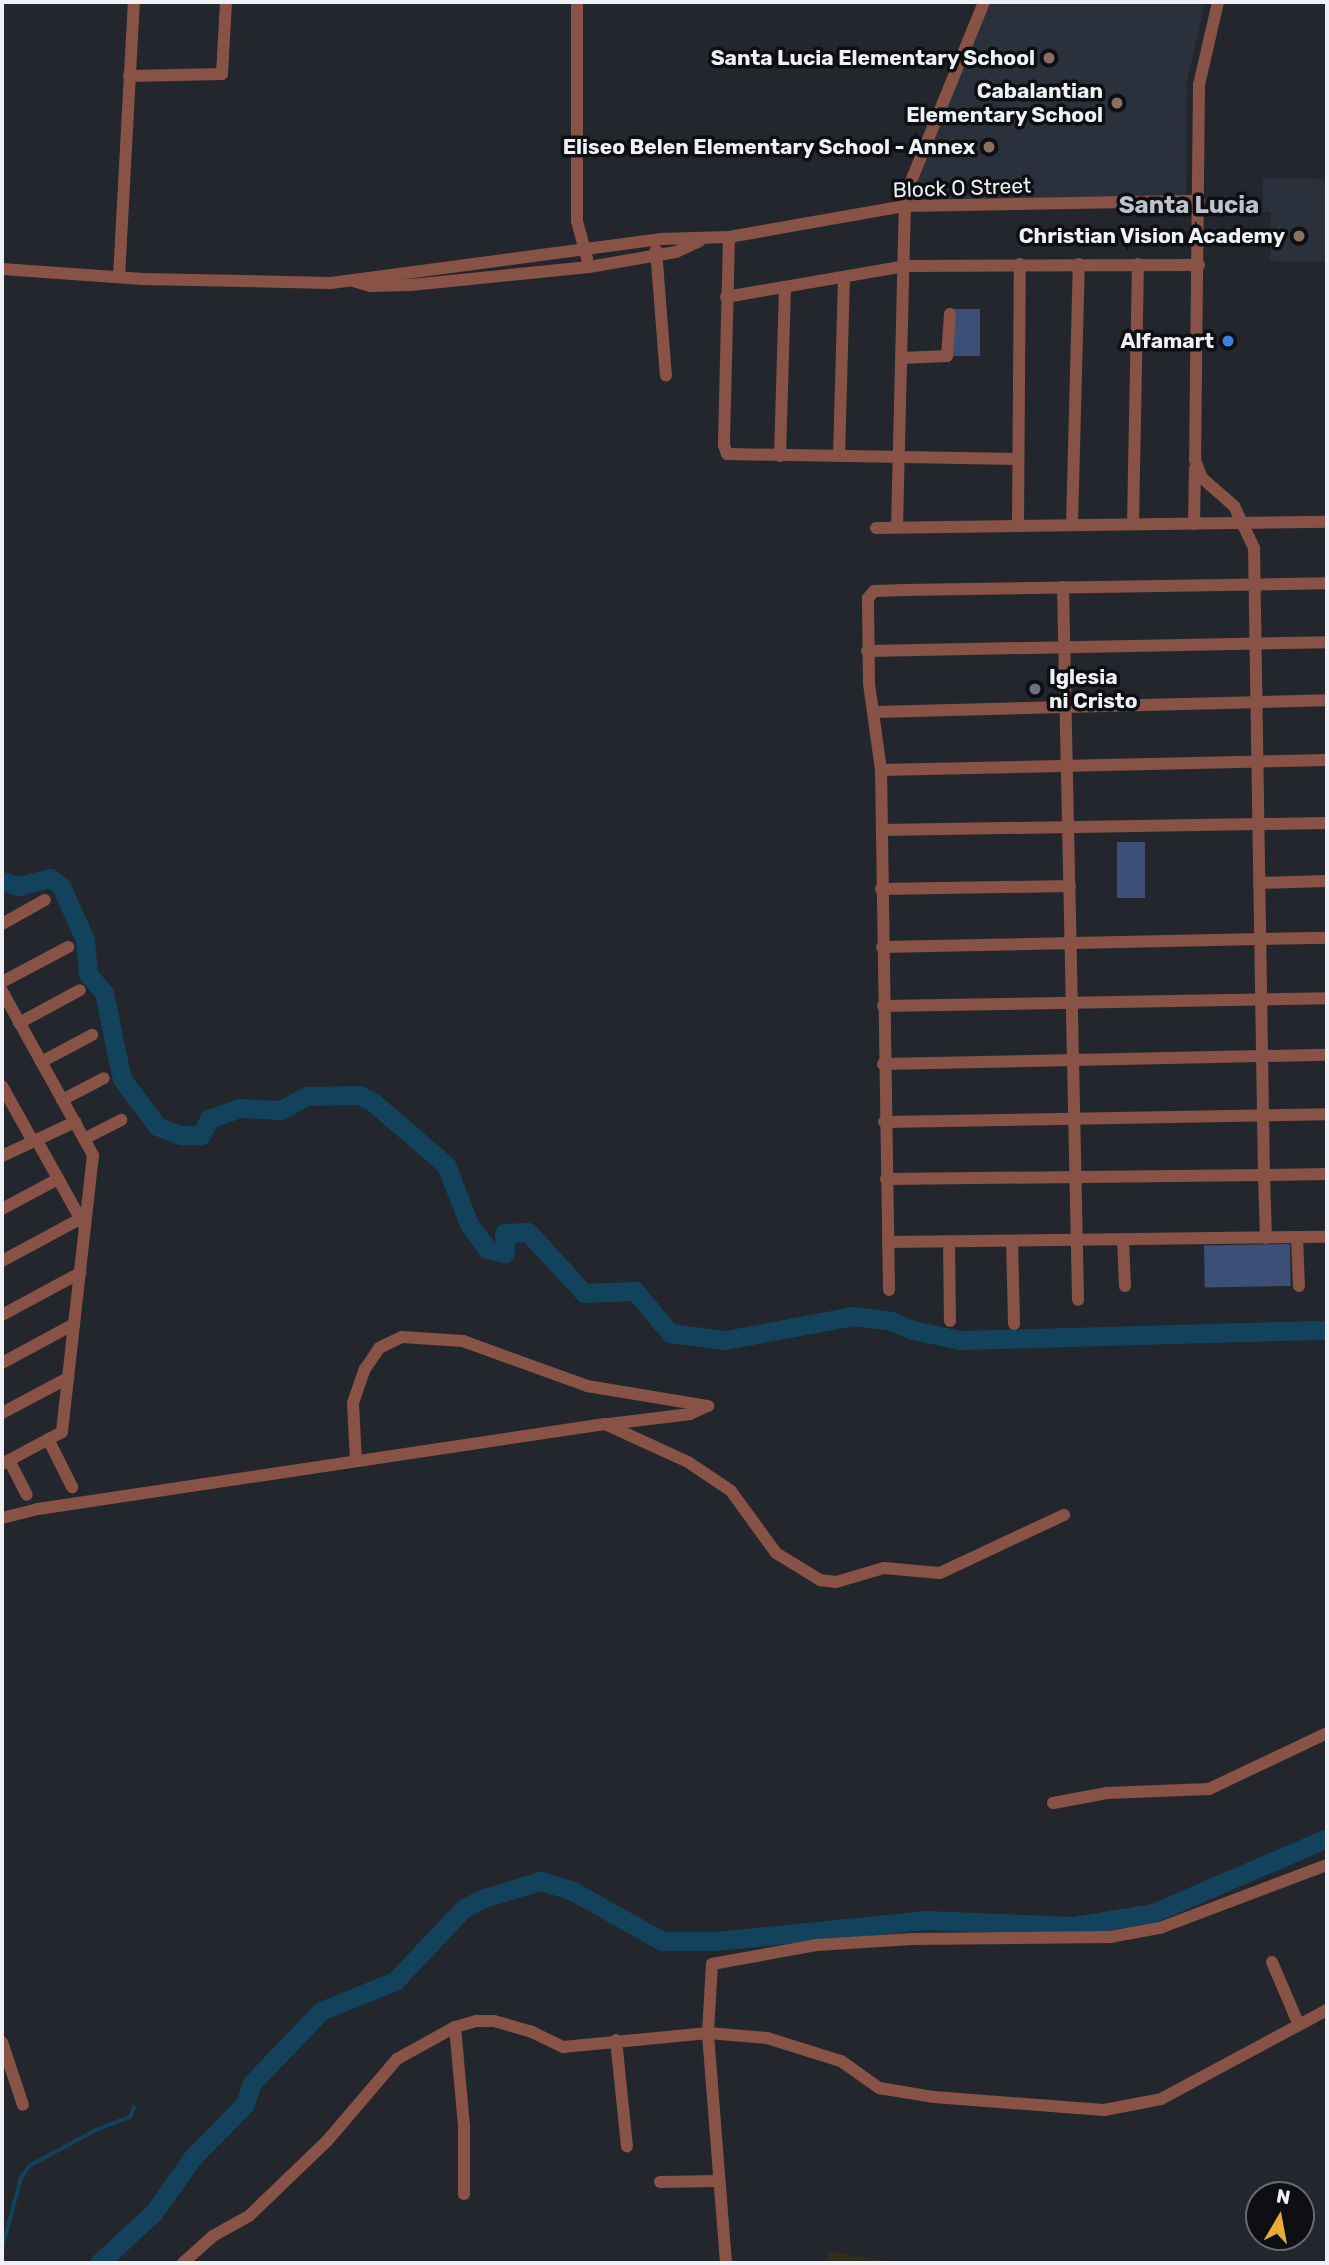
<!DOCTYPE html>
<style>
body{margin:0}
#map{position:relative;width:1329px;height:2265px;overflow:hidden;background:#23262d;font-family:Rubik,sans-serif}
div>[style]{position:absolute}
.built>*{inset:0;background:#2a303c}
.industrial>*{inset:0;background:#332d1c}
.green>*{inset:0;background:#3c4f76;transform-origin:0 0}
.stream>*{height:3.5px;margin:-1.75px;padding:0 1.75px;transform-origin:1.75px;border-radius:1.75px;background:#13425c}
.river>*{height:19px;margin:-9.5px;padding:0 9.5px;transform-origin:9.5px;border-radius:9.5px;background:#13425c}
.minor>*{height:12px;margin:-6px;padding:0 6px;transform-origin:6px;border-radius:6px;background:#895246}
.dots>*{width:19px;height:19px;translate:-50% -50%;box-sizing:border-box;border:4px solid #0e0f12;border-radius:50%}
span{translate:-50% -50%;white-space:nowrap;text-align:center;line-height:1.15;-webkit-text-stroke:7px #0e0f12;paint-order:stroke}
.poi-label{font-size:21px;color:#eef0f5;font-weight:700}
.right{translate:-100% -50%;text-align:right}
.left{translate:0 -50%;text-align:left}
.street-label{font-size:21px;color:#eef0f5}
.quarter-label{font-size:24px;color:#bdc2cb;font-weight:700}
.frame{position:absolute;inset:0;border:4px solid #eef0f5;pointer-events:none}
.north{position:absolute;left:1245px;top:2181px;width:70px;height:70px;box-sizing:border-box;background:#0e0f12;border:2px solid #68696d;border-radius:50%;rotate:10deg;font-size:19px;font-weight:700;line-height:28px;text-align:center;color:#eef0f5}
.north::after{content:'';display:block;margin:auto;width:24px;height:32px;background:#e8ab37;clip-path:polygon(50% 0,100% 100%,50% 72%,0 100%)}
</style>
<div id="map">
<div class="built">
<div style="clip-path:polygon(990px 2px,1205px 2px,1187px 81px,1186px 200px,909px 200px)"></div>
<div style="clip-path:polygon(1263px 178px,1327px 179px,1327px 262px,1270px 261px,1271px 212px,1263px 212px)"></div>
</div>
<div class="industrial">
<div style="clip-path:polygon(829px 2251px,896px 2263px,828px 2263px)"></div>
</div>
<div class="green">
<div style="left:952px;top:309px;width:28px;height:47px"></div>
<div style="left:1117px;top:842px;width:28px;height:56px"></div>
<div style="left:1290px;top:1244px;width:42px;height:86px;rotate:89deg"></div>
</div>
<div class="stream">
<div style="left:2px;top:2249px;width:73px;rotate:-75deg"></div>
<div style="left:21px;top:2178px;width:14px;rotate:-56deg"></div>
<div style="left:29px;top:2166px;width:76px;rotate:-28.2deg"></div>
<div style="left:96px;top:2130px;width:36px;rotate:-21deg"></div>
<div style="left:130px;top:2117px;width:10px;rotate:-66deg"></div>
</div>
<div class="river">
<div style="left:2px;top:881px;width:17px;rotate:17deg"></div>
<div style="left:18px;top:886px;width:33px;rotate:-14deg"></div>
<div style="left:50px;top:878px;width:14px;rotate:36deg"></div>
<div style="left:61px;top:886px;width:59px;rotate:66deg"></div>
<div style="left:85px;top:940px;width:34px;rotate:85deg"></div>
<div style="left:88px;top:974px;width:25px;rotate:50deg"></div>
<div style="left:104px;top:993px;width:88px;rotate:78.2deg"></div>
<div style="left:122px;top:1079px;width:59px;rotate:53.3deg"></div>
<div style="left:157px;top:1126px;width:26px;rotate:21deg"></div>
<div style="left:181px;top:1135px;width:20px"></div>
<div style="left:201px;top:1135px;width:18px;rotate:-63deg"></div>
<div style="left:209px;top:1119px;width:32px;rotate:-20deg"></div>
<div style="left:239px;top:1108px;width:42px;rotate:2.7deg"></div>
<div style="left:281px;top:1110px;width:29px;rotate:-29deg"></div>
<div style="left:306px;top:1096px;width:53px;rotate:-1.1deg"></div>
<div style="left:359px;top:1095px;width:17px;rotate:28deg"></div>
<div style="left:374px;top:1103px;width:95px;rotate:40.7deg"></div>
<div style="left:446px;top:1165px;width:63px;rotate:68.7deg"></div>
<div style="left:469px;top:1224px;width:31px;rotate:54deg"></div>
<div style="left:487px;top:1249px;width:18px;rotate:13deg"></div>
<div style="left:505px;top:1253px;width:20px;rotate:-93deg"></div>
<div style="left:504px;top:1233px;width:24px;rotate:-2deg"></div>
<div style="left:528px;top:1232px;width:83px;rotate:47.4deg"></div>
<div style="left:584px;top:1293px;width:51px;rotate:-2.2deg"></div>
<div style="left:635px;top:1291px;width:55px;rotate:50.2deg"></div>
<div style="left:670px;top:1333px;width:55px;rotate:7.3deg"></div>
<div style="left:725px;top:1340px;width:130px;rotate:-10.6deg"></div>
<div style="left:853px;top:1316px;width:38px;rotate:7deg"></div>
<div style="left:891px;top:1321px;width:23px;rotate:23deg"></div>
<div style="left:912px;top:1330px;width:49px;rotate:11.8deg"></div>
<div style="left:960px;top:1340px;width:367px;rotate:-1.6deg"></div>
<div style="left:99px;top:2263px;width:75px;rotate:-42.8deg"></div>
<div style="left:154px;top:2212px;width:67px;rotate:-54.7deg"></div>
<div style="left:193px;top:2157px;width:74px;rotate:-45.5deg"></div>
<div style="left:245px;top:2104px;width:22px;rotate:-72deg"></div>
<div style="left:252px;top:2083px;width:100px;rotate:-46.2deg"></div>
<div style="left:321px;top:2011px;width:80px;rotate:-22.1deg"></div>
<div style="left:395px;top:1981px;width:99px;rotate:-46.6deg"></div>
<div style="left:463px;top:1909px;width:24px;rotate:-28deg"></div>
<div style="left:484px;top:1898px;width:59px;rotate:-16.9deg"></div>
<div style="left:540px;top:1881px;width:32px;rotate:16deg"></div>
<div style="left:571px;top:1890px;width:104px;rotate:29.3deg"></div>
<div style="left:662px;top:1941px;width:54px"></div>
<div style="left:716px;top:1941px;width:210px;rotate:-5.7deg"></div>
<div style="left:925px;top:1920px;width:148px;rotate:2.3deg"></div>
<div style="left:1073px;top:1926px;width:81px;rotate:-9.2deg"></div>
<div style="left:1153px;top:1913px;width:189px;rotate:-23.3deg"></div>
</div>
<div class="minor">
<div style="left:577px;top:2px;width:219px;rotate:90deg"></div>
<div style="left:577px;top:221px;width:39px;rotate:75deg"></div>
<div style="left:1218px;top:2px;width:85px;rotate:102.9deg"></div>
<div style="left:1199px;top:85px;width:375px;rotate:90.6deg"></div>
<div style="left:1195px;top:460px;width:19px;rotate:69deg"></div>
<div style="left:1202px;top:478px;width:43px;rotate:41.2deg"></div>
<div style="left:1234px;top:506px;width:47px;rotate:64.5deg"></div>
<div style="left:1254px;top:548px;width:627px;rotate:89.09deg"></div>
<div style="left:1264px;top:1175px;width:63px;rotate:-0.9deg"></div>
<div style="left:129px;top:76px;width:93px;rotate:-1.2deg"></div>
<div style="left:222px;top:74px;width:72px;rotate:-86.8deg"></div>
<div style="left:729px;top:237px;width:208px;rotate:91.4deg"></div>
<div style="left:724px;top:445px;width:9px;rotate:72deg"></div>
<div style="left:727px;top:454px;width:290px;rotate:1deg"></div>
<div style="left:656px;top:250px;width:126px;rotate:85.5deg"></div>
<div style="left:2px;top:269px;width:141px;rotate:4.1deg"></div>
<div style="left:143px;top:279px;width:188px;rotate:1.2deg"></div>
<div style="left:331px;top:283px;width:332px;rotate:-7.6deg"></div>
<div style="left:660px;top:239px;width:69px;rotate:-1.7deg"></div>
<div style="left:729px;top:237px;width:179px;rotate:-10deg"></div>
<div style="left:905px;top:206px;width:294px;rotate:-1deg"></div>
<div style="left:119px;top:277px;width:275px;rotate:-86.9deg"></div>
<div style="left:353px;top:281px;width:18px;rotate:16deg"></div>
<div style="left:370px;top:286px;width:41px;rotate:-1.4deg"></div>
<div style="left:411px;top:285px;width:179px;rotate:-5.8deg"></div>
<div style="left:589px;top:267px;width:88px;rotate:-9.8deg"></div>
<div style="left:676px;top:252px;width:26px;rotate:-25deg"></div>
<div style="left:726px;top:297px;width:183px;rotate:-9.8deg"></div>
<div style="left:906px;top:266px;width:293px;rotate:-0.2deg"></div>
<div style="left:902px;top:358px;width:45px;rotate:-2.5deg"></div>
<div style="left:947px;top:356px;width:42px;rotate:-85.9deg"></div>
<div style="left:780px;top:456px;width:168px;rotate:-88.3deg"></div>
<div style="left:839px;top:456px;width:177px;rotate:-88.4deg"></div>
<div style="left:1133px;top:523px;width:259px;rotate:-88.9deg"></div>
<div style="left:1194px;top:524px;width:56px;rotate:-89deg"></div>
<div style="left:1018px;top:525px;width:261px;rotate:-89.6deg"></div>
<div style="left:1072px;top:525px;width:261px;rotate:-88.5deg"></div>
<div style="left:897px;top:527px;width:321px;rotate:-88.6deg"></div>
<div style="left:905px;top:206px;width:20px;rotate:-79deg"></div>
<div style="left:909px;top:186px;width:199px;rotate:-67.8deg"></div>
<div style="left:876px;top:528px;width:451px;rotate:-0.8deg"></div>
<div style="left:1063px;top:587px;width:713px;rotate:88.79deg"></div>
<div style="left:867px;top:651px;width:460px;rotate:-1.1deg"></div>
<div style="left:876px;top:712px;width:451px;rotate:-1.5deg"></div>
<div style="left:881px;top:770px;width:446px;rotate:-1.3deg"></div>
<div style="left:882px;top:830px;width:445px;rotate:-0.9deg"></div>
<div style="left:1259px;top:883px;width:68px;rotate:-1.7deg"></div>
<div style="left:881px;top:889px;width:189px;rotate:-0.9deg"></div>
<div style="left:2px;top:924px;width:49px;rotate:-29.2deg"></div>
<div style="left:882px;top:947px;width:445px;rotate:-1.2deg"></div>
<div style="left:2px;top:982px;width:75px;rotate:-27.9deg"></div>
<div style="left:2px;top:991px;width:188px;rotate:61deg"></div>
<div style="left:93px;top:1155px;width:279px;rotate:96.4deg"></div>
<div style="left:62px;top:1432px;width:68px;rotate:151.9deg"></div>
<div style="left:883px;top:1006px;width:444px;rotate:-1deg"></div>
<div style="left:19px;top:1023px;width:69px;rotate:-28.4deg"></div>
<div style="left:41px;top:1062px;width:58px;rotate:-27.9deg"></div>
<div style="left:883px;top:1064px;width:444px;rotate:-1.2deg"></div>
<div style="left:2px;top:1086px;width:62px;rotate:60.9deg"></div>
<div style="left:62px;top:1100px;width:47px;rotate:-27.6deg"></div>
<div style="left:884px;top:1122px;width:443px;rotate:-1deg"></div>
<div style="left:36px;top:1139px;width:101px;rotate:60.9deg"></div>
<div style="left:84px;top:1139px;width:42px;rotate:-27.2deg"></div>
<div style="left:2px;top:1156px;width:81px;rotate:-25deg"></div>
<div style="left:886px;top:1179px;width:378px;rotate:-0.6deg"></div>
<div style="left:1264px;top:1175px;width:63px;rotate:88.2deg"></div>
<div style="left:2px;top:1209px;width:64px;rotate:-28.2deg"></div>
<div style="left:1297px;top:1237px;width:49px;rotate:87.7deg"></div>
<div style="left:1123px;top:1239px;width:47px;rotate:87.6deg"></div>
<div style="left:1012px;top:1241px;width:83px;rotate:88.6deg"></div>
<div style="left:888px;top:1242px;width:439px;rotate:-0.7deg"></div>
<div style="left:949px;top:1242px;width:79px;rotate:89.3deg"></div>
<div style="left:2px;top:1261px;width:89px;rotate:-28.3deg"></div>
<div style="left:889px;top:1290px;width:520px;rotate:-90.88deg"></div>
<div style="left:881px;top:770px;width:87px;rotate:-97.9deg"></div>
<div style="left:869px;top:684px;width:86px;rotate:-90.7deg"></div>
<div style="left:868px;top:598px;width:9px;rotate:-49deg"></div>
<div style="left:874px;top:591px;width:30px;rotate:-2deg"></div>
<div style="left:904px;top:590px;width:423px;rotate:-0.9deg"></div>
<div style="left:2px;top:1315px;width:89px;rotate:-28.3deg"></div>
<div style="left:2px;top:1363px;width:82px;rotate:-28.4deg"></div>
<div style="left:2px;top:1413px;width:75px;rotate:-27.9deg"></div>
<div style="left:609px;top:1424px;width:82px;rotate:-7deg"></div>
<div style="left:690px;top:1414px;width:17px;rotate:-25deg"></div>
<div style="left:48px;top:1439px;width:54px;rotate:63.4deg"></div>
<div style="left:9px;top:1460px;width:39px;rotate:63deg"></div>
<div style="left:356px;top:1461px;width:58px;rotate:-93deg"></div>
<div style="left:353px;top:1403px;width:36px;rotate:-71deg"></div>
<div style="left:365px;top:1369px;width:25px;rotate:-56deg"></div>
<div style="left:379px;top:1348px;width:25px;rotate:-26deg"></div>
<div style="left:402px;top:1337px;width:61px;rotate:3.8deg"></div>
<div style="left:463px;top:1341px;width:132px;rotate:19.9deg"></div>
<div style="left:587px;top:1386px;width:123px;rotate:9.4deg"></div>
<div style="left:2px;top:1518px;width:37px;rotate:-14deg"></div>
<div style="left:38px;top:1509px;width:573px;rotate:-8.53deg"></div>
<div style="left:605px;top:1424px;width:91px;rotate:24.6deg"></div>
<div style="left:688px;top:1462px;width:52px;rotate:34deg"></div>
<div style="left:731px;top:1491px;width:77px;rotate:54deg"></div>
<div style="left:776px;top:1553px;width:52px;rotate:31.5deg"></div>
<div style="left:820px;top:1580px;width:16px;rotate:7deg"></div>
<div style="left:836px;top:1582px;width:50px;rotate:-16.3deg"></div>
<div style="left:884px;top:1568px;width:56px;rotate:5.1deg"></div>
<div style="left:940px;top:1573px;width:137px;rotate:-25.1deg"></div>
<div style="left:1053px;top:1803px;width:55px;rotate:-10.5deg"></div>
<div style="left:1107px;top:1793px;width:102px;rotate:-2.2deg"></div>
<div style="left:1209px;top:1789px;width:131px;rotate:-25.4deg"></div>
<div style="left:1272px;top:1962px;width:66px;rotate:66.9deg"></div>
<div style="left:455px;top:2027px;width:98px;rotate:84.8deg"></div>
<div style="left:464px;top:2125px;width:69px;rotate:90deg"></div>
<div style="left:616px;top:2040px;width:107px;rotate:84.1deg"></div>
<div style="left:2px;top:2042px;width:66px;rotate:71.6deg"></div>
<div style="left:660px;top:2182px;width:58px;rotate:-1deg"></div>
<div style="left:183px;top:2263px;width:40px;rotate:-42deg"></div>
<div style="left:213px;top:2236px;width:41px;rotate:-29.1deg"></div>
<div style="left:249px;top:2216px;width:108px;rotate:-43.9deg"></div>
<div style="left:327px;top:2141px;width:108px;rotate:-49.5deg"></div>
<div style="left:397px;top:2059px;width:66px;rotate:-28.9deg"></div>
<div style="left:455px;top:2027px;width:22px;rotate:-16deg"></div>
<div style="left:476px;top:2021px;width:18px"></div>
<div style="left:494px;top:2021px;width:37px;rotate:16deg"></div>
<div style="left:530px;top:2031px;width:37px;rotate:26deg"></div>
<div style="left:563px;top:2047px;width:146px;rotate:-5.5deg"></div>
<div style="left:708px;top:2033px;width:59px;rotate:4.8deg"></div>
<div style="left:767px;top:2038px;width:77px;rotate:17.3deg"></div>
<div style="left:841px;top:2061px;width:47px;rotate:35.4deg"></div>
<div style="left:879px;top:2088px;width:56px;rotate:9.3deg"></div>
<div style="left:934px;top:2097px;width:170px;rotate:4.4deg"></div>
<div style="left:1104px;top:2110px;width:58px;rotate:-10.9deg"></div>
<div style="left:1161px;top:2099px;width:188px;rotate:-28.2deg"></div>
<div style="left:726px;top:2263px;width:231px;rotate:-94.5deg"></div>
<div style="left:708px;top:2033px;width:69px;rotate:-86.7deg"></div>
<div style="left:712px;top:1964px;width:107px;rotate:-10.3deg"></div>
<div style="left:817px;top:1945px;width:95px;rotate:-3.6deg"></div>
<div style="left:912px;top:1939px;width:198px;rotate:-0.6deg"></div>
<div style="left:1110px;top:1937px;width:51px;rotate:-10.2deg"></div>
<div style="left:1160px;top:1928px;width:178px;rotate:-20.7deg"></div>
</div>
<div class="dots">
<div style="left:1049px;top:58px;background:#8d6e63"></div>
<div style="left:1117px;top:103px;background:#8d6e63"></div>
<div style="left:989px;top:147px;background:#8d6e63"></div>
<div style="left:1299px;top:236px;background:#8d6e63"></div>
<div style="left:1228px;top:341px;background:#3f7fe0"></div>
<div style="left:1035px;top:689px;background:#6b7280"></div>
</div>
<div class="poi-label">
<span class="right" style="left:1035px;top:58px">Santa Lucia Elementary School</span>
<span class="right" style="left:1103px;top:103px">Cabalantian<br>Elementary School</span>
<span class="right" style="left:975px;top:147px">Eliseo Belen Elementary School - Annex</span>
<span class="right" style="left:1285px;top:236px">Christian Vision Academy</span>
<span class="right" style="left:1214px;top:341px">Alfamart</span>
<span class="left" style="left:1049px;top:689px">Iglesia<br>ni Cristo</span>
</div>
<div class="street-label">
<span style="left:962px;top:188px;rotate:-2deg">Block O Street</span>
</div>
<div class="quarter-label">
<span style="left:1189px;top:206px">Santa Lucia</span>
</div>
<div class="frame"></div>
<div class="north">N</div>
</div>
